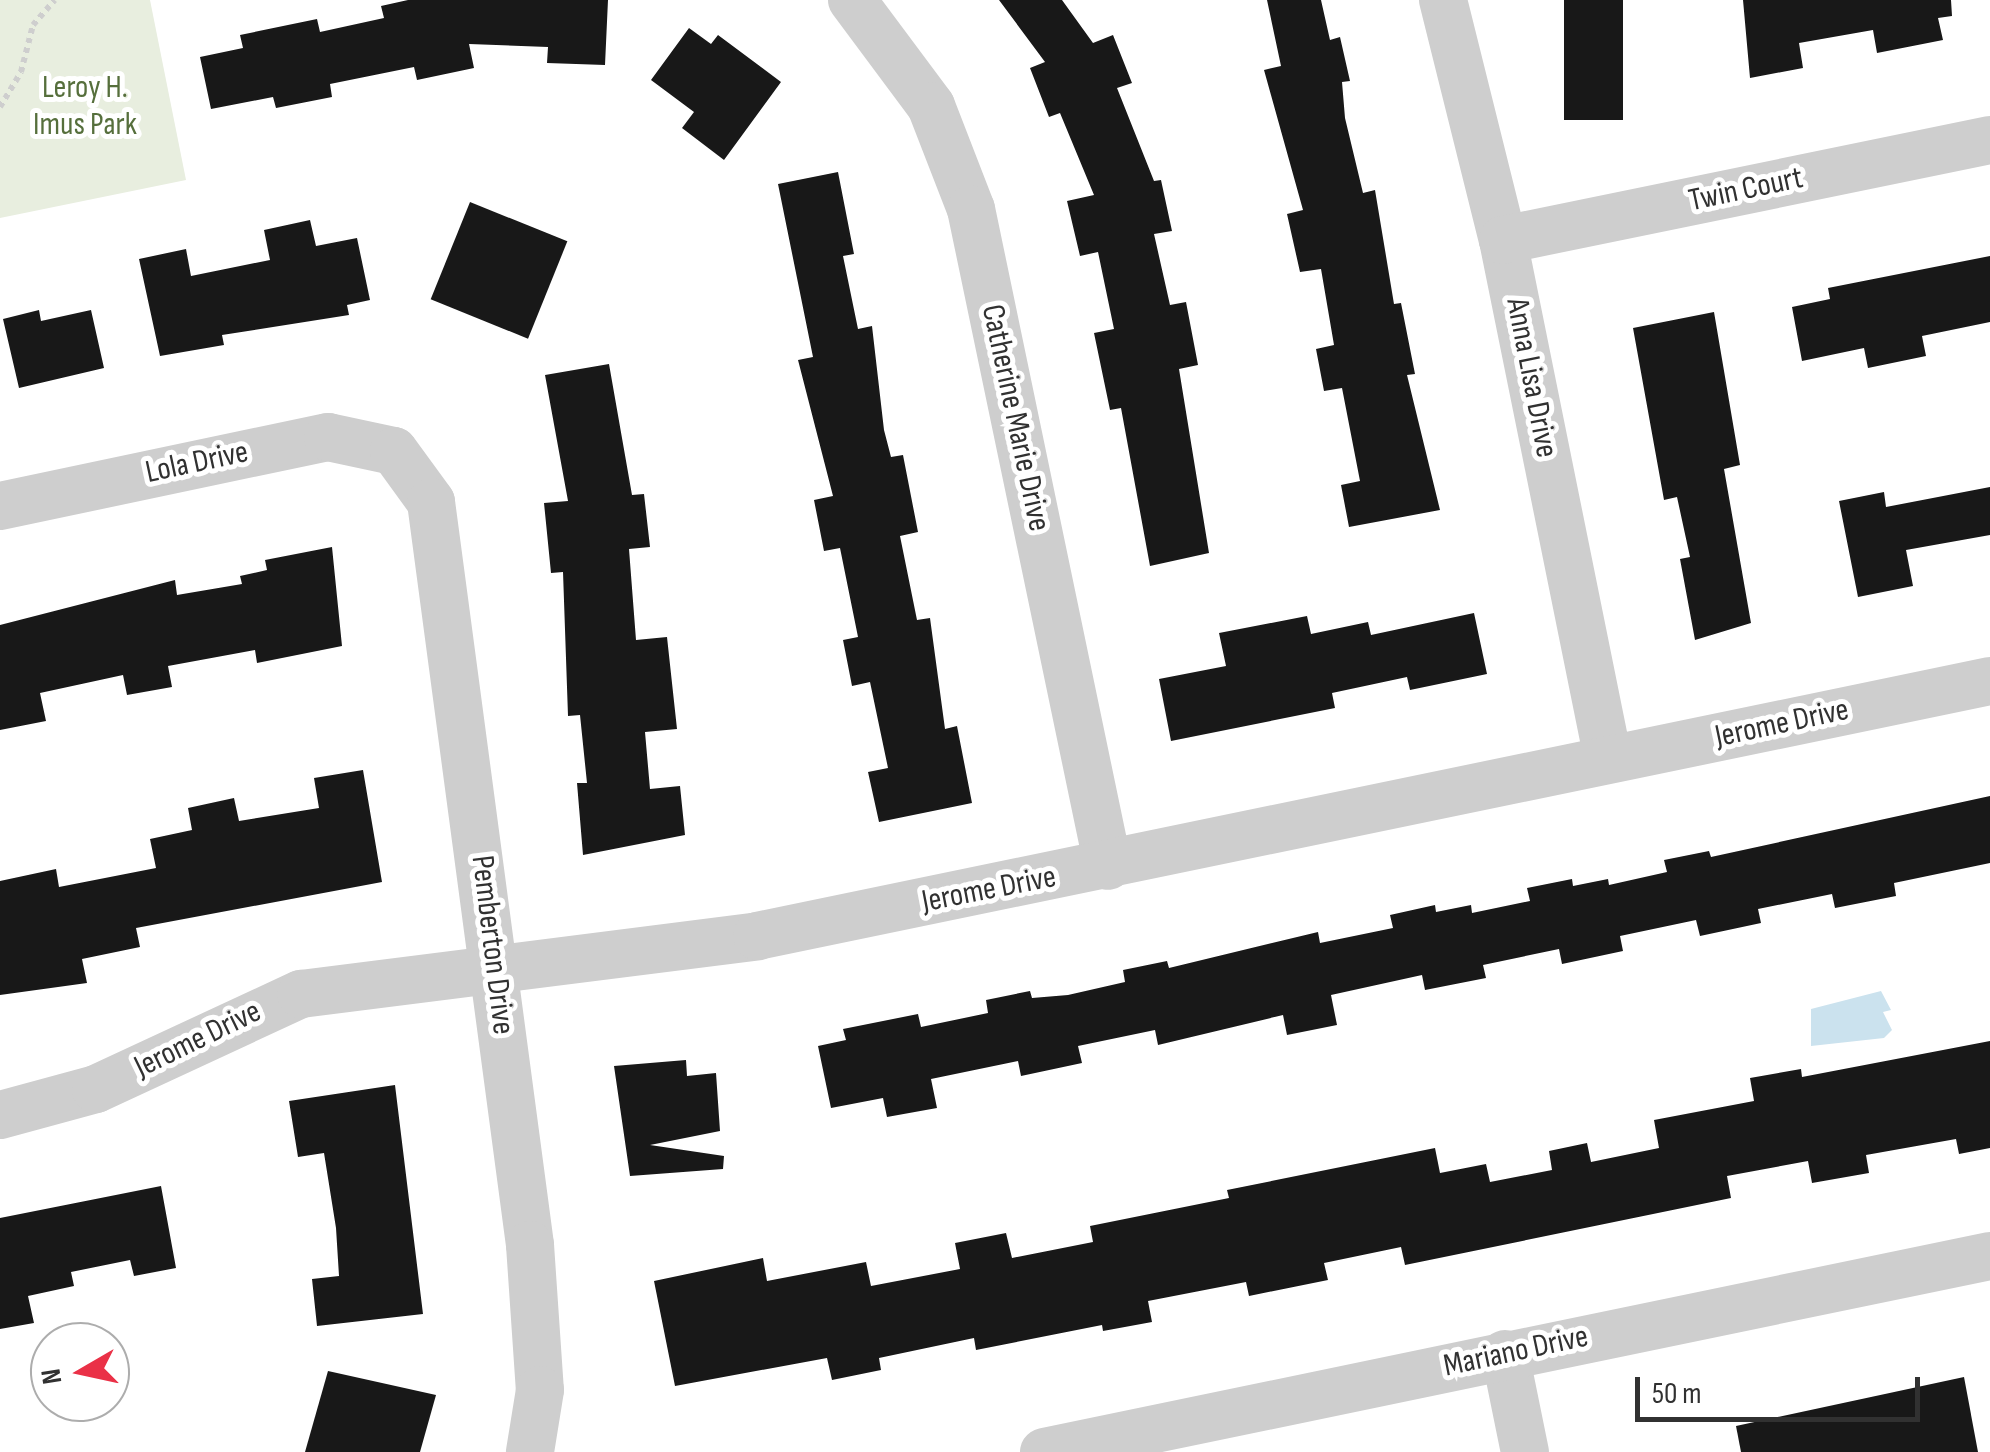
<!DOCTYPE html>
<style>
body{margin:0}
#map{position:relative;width:1990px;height:1452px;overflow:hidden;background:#fff;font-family:"Sofia Sans Condensed",sans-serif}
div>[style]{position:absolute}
.green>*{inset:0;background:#e8eedf}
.water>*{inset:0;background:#cbe2ee}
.building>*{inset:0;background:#181818;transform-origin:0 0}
.path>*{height:6px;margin-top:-3px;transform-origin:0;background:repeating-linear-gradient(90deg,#cecece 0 5px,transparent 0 10px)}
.minor>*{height:48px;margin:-24px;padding:0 24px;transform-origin:24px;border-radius:24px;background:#cecece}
span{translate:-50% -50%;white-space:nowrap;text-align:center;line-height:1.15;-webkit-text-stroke:10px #fff;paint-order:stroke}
.park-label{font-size:32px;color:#566f3c}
.street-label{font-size:32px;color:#313131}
.north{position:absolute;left:30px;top:1322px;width:100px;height:100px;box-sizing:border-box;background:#fff;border:2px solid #adadad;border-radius:50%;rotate:261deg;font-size:28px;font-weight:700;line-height:40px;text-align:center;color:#313131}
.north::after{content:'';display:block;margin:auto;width:35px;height:45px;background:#ea3147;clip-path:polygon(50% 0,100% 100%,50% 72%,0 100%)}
.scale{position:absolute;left:1635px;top:1377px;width:285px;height:45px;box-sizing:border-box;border:5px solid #313131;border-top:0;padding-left:12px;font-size:30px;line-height:35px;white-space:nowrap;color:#313131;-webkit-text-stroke:8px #fff;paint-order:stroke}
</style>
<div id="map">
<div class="green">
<div style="clip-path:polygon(0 0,150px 0,186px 180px,0 218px)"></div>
</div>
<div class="water">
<div style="clip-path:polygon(1881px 991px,1891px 1010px,1883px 1012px,1892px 1030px,1884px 1038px,1811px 1046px,1811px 1009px)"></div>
</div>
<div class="building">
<div style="clip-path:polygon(408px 0,608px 0,605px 65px,547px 63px,548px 47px,469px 44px,474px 68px,417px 80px,414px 67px,330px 84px,332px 97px,276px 108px,273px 97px,211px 109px,200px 57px,243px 48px,240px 35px,317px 19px,320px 32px,384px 18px,381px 6px)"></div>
<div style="clip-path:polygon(999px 0,1062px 0,1093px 43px,1113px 35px,1132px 83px,1117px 88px,1154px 181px,1161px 180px,1172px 231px,1154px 234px,1170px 305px,1186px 302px,1198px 365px,1179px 369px,1209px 553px,1150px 566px,1121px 408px,1110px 410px,1094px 333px,1114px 329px,1098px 252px,1080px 256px,1067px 201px,1094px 195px,1060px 113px,1049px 117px,1030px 68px,1045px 62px)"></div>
<div style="clip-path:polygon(1267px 0,1321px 0,1330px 40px,1340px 37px,1350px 81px,1342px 82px,1345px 118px,1363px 193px,1375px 190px,1394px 304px,1401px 303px,1415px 374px,1407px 375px,1440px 510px,1349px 527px,1341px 485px,1360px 481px,1342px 388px,1324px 391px,1316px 349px,1334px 345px,1321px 269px,1300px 272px,1287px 214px,1303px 210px,1264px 70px,1281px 66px)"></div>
<div style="left:1564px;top:0;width:59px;height:120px"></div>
<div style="clip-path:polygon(1743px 0,1951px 0,1952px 16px,1938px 18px,1943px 40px,1877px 53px,1873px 30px,1799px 43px,1803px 68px,1750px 78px)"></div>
<div style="clip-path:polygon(689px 28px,711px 44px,718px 35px,781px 82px,724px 160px,682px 128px,694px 112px,651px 80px)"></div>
<div style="clip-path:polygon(838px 172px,854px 254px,843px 256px,858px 329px,872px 326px,884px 430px,891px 457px,903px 455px,918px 532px,900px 536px,917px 620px,930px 618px,945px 729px,957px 726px,972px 803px,879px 822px,868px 772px,888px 768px,870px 682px,852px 686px,843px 640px,858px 637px,840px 548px,824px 551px,814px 500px,833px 496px,798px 360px,813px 357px,778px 184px)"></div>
<div style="left:470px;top:202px;width:105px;height:105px;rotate:22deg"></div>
<div style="clip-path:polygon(310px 220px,316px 246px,357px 238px,370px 300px,347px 305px,349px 315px,222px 335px,224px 345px,160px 356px,139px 259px,186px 249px,191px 276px,270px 260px,264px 230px)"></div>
<div style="clip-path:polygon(1990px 256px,1990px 322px,1922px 336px,1926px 356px,1868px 368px,1864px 348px,1802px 361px,1792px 307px,1830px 299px,1828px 288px)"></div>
<div style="clip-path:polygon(39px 310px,41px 321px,91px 310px,104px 368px,19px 388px,3px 319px)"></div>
<div style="clip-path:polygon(1714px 312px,1740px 465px,1724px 469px,1751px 623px,1695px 640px,1680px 559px,1690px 557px,1677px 497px,1664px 500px,1633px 328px)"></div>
<div style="clip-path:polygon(609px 364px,632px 495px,644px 494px,650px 547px,629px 549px,636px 640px,667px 637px,677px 729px,645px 732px,650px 789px,680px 786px,685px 835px,583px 855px,577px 783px,587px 783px,580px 715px,568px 716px,563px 572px,551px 573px,544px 503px,568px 501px,545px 375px)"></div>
<div style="clip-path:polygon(1990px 487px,1990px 535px,1906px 550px,1913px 586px,1858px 597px,1839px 501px,1884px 492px,1886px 507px)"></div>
<div style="clip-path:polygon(332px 547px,342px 646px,257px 663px,255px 650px,168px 666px,172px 687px,127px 695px,123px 675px,40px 693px,46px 721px,0 730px,0 625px,175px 580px,177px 595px,242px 584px,240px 576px,267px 570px,265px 560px)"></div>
<div style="clip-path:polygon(1474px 613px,1487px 674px,1410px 690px,1407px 677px,1332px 693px,1335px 708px,1171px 741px,1159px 679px,1226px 666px,1219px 633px,1307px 616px,1311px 634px,1368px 622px,1371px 635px)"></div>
<div style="clip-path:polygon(363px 770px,382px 882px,136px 928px,140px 947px,82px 959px,87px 983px,0 995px,0 881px,56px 869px,59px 887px,156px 868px,150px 839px,192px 830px,188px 808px,234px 798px,239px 821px,319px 808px,314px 778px)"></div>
<div style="clip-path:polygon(1990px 796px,1990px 863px,1894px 883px,1896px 896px,1835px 908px,1832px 894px,1758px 909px,1761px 923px,1700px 936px,1696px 920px,1620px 936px,1623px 951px,1562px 964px,1559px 949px,1483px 965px,1486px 978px,1425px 990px,1422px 975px,1331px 995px,1337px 1025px,1287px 1035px,1283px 1015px,1158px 1045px,1155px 1030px,1078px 1046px,1082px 1063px,1021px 1076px,1018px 1061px,931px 1079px,937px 1108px,887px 1117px,883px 1098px,831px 1108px,818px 1046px,846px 1040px,843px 1029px,918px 1014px,921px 1027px,988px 1013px,986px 1000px,1030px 991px,1032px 998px,1068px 995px,1125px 982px,1123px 970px,1167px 961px,1169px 968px,1318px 932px,1320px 943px,1393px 928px,1390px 915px,1435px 905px,1436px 912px,1471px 905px,1472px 913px,1530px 901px,1527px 888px,1572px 879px,1573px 886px,1608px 879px,1609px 885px,1667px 872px,1664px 860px,1709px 851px,1711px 857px)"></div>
<div style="clip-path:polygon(1990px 1041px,1990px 1148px,1959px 1154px,1956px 1139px,1866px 1155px,1869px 1173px,1812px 1183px,1808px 1161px,1727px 1176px,1731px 1198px,1405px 1265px,1401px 1247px,1324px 1263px,1328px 1280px,1249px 1296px,1246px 1282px,1148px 1301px,1152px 1322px,1103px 1331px,1102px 1325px,976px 1350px,974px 1338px,879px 1358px,881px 1370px,832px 1380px,827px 1358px,675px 1386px,654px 1281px,763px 1258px,767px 1281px,866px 1262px,871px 1286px,960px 1269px,955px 1243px,1006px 1233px,1012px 1258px,1093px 1242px,1090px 1226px,1229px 1198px,1227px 1190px,1435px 1148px,1440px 1173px,1486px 1164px,1490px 1182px,1552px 1170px,1549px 1151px,1587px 1143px,1591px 1162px,1659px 1148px,1654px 1120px,1754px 1101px,1750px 1078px,1801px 1069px,1802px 1077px)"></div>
<div style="clip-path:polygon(686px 1060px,687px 1076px,716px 1073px,720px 1131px,650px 1145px,724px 1156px,723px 1169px,630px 1176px,614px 1066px)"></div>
<div style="clip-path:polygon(395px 1085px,423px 1314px,317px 1326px,312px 1279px,339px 1276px,336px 1228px,324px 1153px,298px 1157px,289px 1101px)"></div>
<div style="clip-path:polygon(161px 1186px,176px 1268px,134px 1276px,130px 1260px,71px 1272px,74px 1286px,28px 1296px,34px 1323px,0 1329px,0 1218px)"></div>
<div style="clip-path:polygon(328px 1371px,436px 1395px,420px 1452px,305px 1452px)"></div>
<div style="clip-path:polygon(1964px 1377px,1978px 1452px,1741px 1452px,1736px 1426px)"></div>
</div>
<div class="path">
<div style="left:0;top:107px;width:41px;rotate:-59deg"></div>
<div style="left:21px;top:72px;width:49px;rotate:-75.7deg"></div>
<div style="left:33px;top:25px;width:33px;rotate:-49deg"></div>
</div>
<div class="minor">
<div style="left:852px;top:0;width:132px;rotate:53.3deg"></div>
<div style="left:931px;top:106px;width:110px;rotate:68.8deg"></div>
<div style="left:971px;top:209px;width:671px;rotate:78.22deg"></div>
<div style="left:1443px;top:0;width:247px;rotate:76deg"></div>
<div style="left:1503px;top:240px;width:530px;rotate:78.56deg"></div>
<div style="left:1503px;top:240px;width:497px;rotate:-11.6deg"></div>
<div style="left:0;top:506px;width:335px;rotate:-11.9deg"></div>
<div style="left:328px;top:437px;width:67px;rotate:12deg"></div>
<div style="left:394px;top:451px;width:63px;rotate:54deg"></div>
<div style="left:431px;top:502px;width:750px;rotate:82.41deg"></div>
<div style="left:530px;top:1245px;width:145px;rotate:86.1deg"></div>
<div style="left:540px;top:1390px;width:63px;rotate:99.2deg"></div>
<div style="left:0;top:1115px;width:99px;rotate:-15.2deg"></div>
<div style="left:96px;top:1089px;width:226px;rotate:-24.9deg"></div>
<div style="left:301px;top:994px;width:460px;rotate:-7.2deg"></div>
<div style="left:757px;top:936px;width:1259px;rotate:-11.68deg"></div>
<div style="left:1505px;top:1354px;width:100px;rotate:78.5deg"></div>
<div style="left:1044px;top:1452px;width:966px;rotate:-11.71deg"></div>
</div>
<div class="park-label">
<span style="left:85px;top:107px">Leroy H.<br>Imus Park</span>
</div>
<div class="street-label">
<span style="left:1746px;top:190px;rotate:-12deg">Twin Court</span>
<span style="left:1531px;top:378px;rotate:79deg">Anna Lisa Drive</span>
<span style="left:1015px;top:418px;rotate:78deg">Catherine Marie Drive</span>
<span style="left:197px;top:463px;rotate:-12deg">Lola Drive</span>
<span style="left:1782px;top:724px;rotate:-12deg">Jerome Drive</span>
<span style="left:989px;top:890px;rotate:-11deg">Jerome Drive</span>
<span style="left:492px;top:945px;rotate:83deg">Pemberton Drive</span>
<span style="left:198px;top:1040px;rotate:-26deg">Jerome Drive</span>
<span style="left:1516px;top:1352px;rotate:-12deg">Mariano Drive</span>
</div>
<div class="north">N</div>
<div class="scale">50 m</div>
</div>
